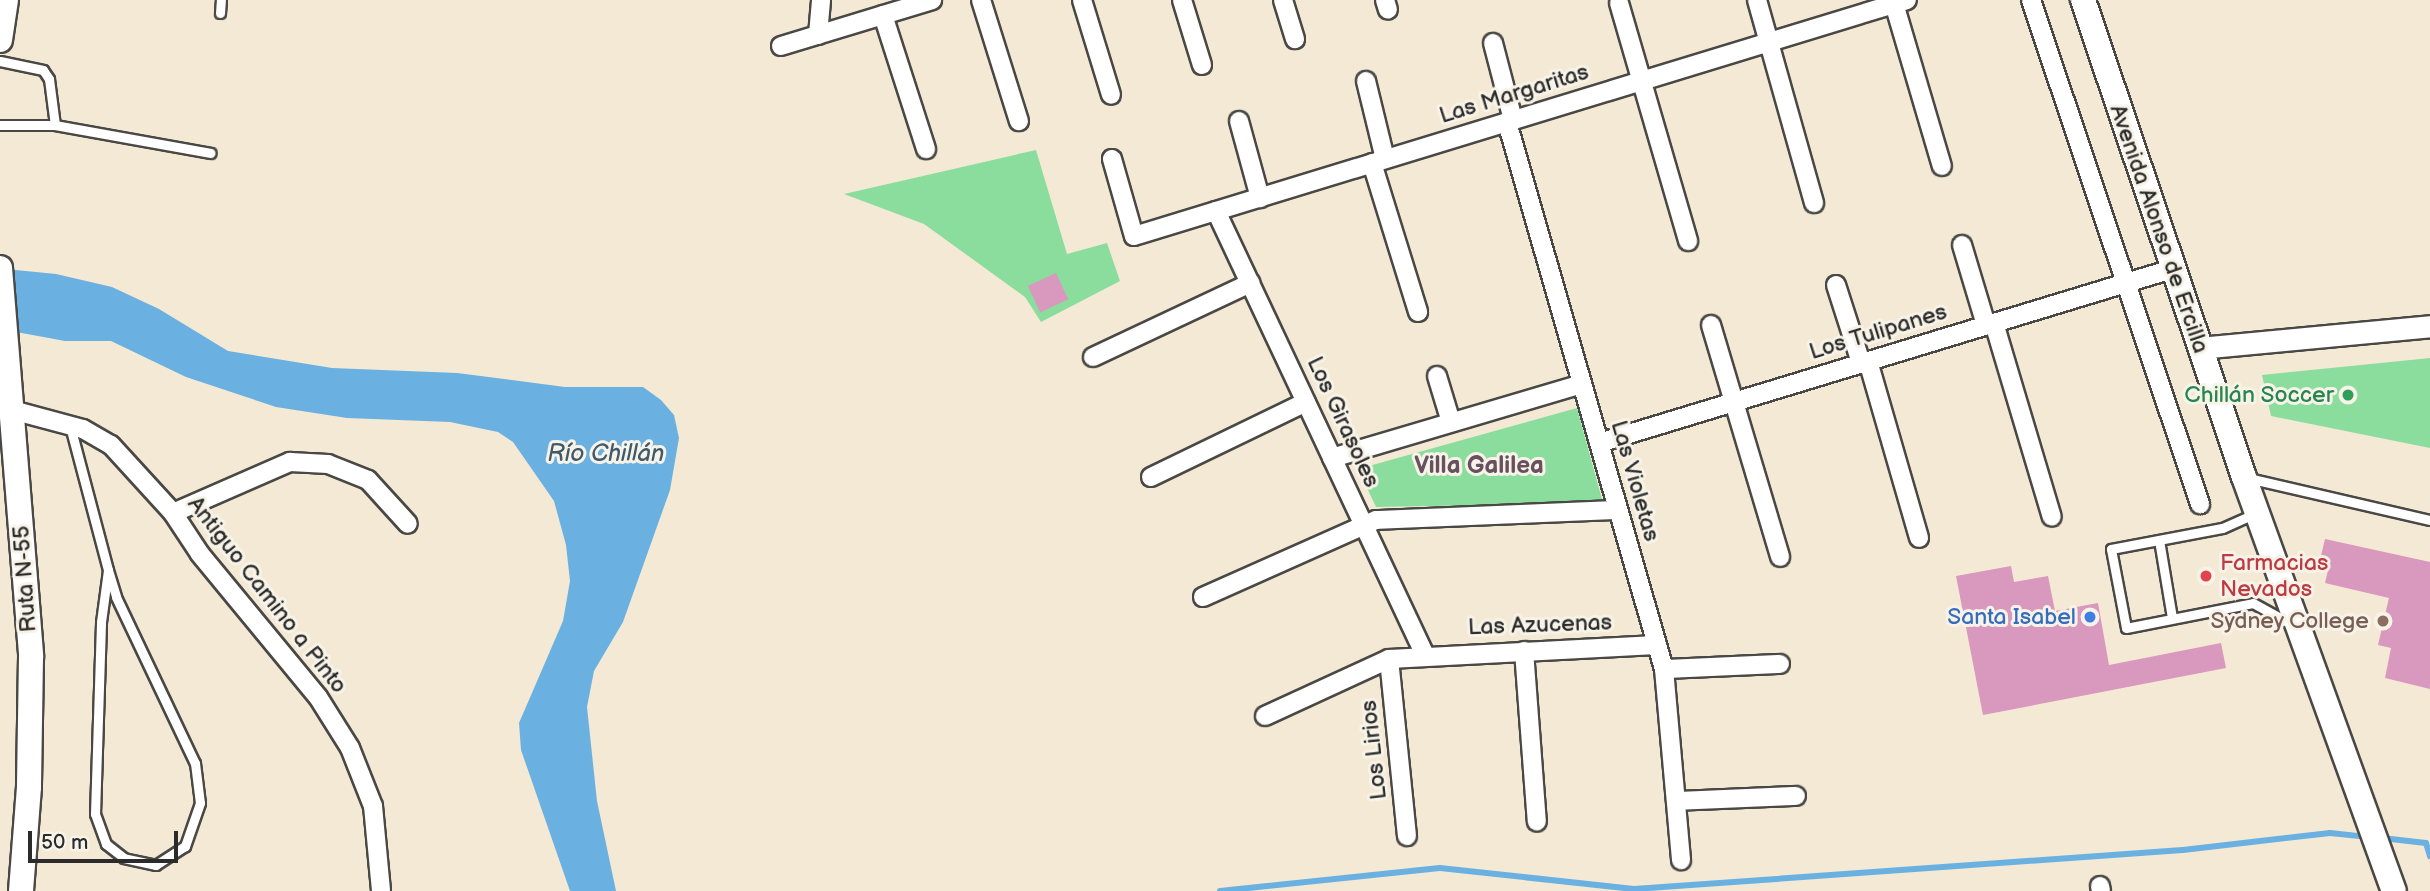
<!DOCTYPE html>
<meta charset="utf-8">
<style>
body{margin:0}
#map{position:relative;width:2430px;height:891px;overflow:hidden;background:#f4e9d4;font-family:"Balsamiq Sans",sans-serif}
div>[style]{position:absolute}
.green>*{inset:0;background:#8bdd9e}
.water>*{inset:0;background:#6ab1e1}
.stream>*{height:6px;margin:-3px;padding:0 3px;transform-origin:3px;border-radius:3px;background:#6ab1e1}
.building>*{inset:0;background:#d998bd;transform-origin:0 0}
.roads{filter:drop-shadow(2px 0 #494844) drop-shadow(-2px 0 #494844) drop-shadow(0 2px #494844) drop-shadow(0 -2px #494844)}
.service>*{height:9px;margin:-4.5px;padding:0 4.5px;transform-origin:4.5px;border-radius:4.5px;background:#fff}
.minor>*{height:18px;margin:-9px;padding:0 9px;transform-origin:9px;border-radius:9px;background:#fff}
.tertiary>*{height:21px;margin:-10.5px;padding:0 10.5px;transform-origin:10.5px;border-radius:10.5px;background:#fff}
.secondary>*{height:24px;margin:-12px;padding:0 12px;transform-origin:12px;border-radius:12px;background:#fff}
.dots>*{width:19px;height:19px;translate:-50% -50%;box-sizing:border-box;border:4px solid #f7f3e8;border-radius:50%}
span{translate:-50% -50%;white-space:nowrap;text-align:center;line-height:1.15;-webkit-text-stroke:6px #f7f3e8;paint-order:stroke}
.street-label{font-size:23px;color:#2b2b2b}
.leisure-label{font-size:23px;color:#27864d}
.right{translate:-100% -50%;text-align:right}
.health-label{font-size:23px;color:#be3a42}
.left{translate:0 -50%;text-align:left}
.shop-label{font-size:23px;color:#366cbe}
.education-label{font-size:23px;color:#785e54}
.water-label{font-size:24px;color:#415a6b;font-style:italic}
.neighbourhood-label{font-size:24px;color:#68515e;font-weight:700}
.scale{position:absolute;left:28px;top:831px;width:150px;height:32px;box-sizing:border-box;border:4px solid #2b2b2b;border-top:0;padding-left:9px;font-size:21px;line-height:24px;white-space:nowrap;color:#2b2b2b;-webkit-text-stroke:5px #f7f3e8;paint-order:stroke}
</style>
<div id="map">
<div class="green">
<div style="clip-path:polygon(1036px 150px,1067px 254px,1107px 243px,1120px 281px,1041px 322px,1025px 297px,924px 224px,844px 194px)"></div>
<div style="clip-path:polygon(2430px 358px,2430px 448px,2271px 416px,2262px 375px)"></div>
<div style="clip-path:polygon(1577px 408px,1603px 503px,1376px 507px,1358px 469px)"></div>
</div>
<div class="water">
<div style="clip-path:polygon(5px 269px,56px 274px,112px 287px,159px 309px,228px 351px,332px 368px,457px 373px,565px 387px,643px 387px,661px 400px,674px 415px,679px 438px,670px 490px,623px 622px,594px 671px,587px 707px,597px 801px,616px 891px,570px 891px,521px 750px,519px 723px,563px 621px,570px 581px,566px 545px,554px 501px,513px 442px,498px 432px,450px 422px,347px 418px,276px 407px,186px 377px,111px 341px,65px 341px,0 329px)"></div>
</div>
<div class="stream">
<div style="left:2382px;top:838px;width:44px;rotate:6.5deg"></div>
<div style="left:2426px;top:843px;width:14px;rotate:73deg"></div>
<div style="left:1220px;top:891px;width:221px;rotate:-6deg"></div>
<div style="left:1440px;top:868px;width:195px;rotate:6.2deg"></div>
<div style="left:1634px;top:889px;width:550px;rotate:-4.06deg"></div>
<div style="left:2183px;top:850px;width:148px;rotate:-6.6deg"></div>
<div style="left:2330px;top:833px;width:37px;rotate:6deg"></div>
</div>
<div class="building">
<div style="left:1056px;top:273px;width:29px;height:31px;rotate:65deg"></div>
<div style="clip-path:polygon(2325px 539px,2430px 562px,2430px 689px,2385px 678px,2391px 648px,2378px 645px,2389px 598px,2325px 583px,2329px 566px,2319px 564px)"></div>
<div style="clip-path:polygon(2011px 566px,2014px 582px,2048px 576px,2055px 611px,2098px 603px,2109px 665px,2221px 643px,2226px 668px,1983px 715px,1956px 576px)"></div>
</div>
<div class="roads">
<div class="service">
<div style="left:220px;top:13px;width:13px;rotate:-86deg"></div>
<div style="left:0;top:61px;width:44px;rotate:11.8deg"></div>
<div style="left:43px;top:70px;width:11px;rotate:56deg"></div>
<div style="left:49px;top:79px;width:46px;rotate:82.6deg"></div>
<div style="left:0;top:125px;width:55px"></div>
<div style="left:55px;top:125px;width:158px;rotate:10.2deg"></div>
<div style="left:70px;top:426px;width:149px;rotate:75.2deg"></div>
<div style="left:2248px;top:478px;width:187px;rotate:13deg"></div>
<div style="left:2256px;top:513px;width:37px;rotate:156deg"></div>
<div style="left:2222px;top:528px;width:113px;rotate:169.3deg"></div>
<div style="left:2111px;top:549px;width:80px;rotate:79.2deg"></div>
<div style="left:2126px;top:628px;width:129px;rotate:-11.1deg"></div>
<div style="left:2253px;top:603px;width:43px;rotate:28.9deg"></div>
<div style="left:2159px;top:540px;width:79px;rotate:80.5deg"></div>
<div style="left:108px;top:570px;width:28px;rotate:73deg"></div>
<div style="left:116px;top:597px;width:184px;rotate:64.6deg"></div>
<div style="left:195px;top:763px;width:40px;rotate:82.9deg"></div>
<div style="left:200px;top:803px;width:46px;rotate:109.2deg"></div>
<div style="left:185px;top:846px;width:35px;rotate:147deg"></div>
<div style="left:156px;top:865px;width:33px;rotate:-168deg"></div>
<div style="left:124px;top:858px;width:23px;rotate:-142deg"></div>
<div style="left:106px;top:844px;width:32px;rotate:-110deg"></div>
<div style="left:95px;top:814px;width:192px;rotate:-88.2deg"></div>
<div style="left:101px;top:622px;width:52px;rotate:-82.3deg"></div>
</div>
<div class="minor">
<div style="left:981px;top:0;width:127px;rotate:72.6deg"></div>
<div style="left:1082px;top:0;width:99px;rotate:73deg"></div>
<div style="left:1182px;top:0;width:68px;rotate:72.9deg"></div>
<div style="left:1283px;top:0;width:41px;rotate:72.9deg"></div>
<div style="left:1385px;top:0;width:10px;rotate:73deg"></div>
<div style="left:1757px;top:0;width:211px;rotate:74.3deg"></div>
<div style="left:1893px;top:0;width:173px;rotate:73.6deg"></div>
<div style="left:2031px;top:0;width:532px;rotate:71.46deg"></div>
<div style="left:1619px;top:3px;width:248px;rotate:73.8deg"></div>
<div style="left:883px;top:15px;width:141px;rotate:72.2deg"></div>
<div style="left:818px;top:35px;width:35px;rotate:-85deg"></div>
<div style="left:1493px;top:43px;width:80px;rotate:75.4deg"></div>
<div style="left:781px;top:46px;width:158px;rotate:-16.9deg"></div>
<div style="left:1366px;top:81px;width:80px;rotate:76.3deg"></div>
<div style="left:1239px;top:121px;width:80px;rotate:74.7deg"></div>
<div style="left:1507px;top:122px;width:569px;rotate:73.99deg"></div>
<div style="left:1664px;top:669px;width:192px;rotate:84.9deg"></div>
<div style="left:1112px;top:159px;width:80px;rotate:74.1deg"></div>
<div style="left:1134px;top:236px;width:808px;rotate:-16.98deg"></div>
<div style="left:1372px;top:163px;width:156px;rotate:72.8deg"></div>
<div style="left:1216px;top:211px;width:491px;rotate:64.8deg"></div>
<div style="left:1962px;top:245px;width:84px;rotate:73.3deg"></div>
<div style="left:1836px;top:285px;width:82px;rotate:72.2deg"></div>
<div style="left:1994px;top:323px;width:202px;rotate:73.4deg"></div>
<div style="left:1711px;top:325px;width:242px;rotate:73.4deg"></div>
<div style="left:1093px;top:357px;width:174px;rotate:-25.2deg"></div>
<div style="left:1868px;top:361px;width:184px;rotate:73.9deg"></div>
<div style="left:1437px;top:376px;width:48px;rotate:73.1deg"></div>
<div style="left:12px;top:410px;width:73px;rotate:15deg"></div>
<div style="left:83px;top:429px;width:32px;rotate:30deg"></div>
<div style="left:111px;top:445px;width:92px;rotate:47.6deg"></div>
<div style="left:173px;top:513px;width:49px;rotate:56.6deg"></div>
<div style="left:200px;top:554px;width:185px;rotate:50.5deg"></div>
<div style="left:318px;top:697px;width:60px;rotate:57.9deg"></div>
<div style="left:350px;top:748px;width:62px;rotate:68.4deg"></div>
<div style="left:373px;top:806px;width:85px;rotate:84.6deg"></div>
<div style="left:1599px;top:443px;width:599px;rotate:-16.89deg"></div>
<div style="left:1332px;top:458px;width:261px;rotate:-16.5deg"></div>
<div style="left:1151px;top:477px;width:172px;rotate:-25.8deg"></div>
<div style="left:173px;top:513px;width:128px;rotate:-23.6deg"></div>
<div style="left:290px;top:462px;width:38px;rotate:3deg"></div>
<div style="left:328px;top:464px;width:43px;rotate:21.8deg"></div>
<div style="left:368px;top:480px;width:59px;rotate:47.7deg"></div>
<div style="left:1203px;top:597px;width:189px;rotate:-24deg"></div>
<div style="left:1376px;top:520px;width:242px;rotate:-2.4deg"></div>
<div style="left:1524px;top:651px;width:171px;rotate:85.7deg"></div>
<div style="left:1389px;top:659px;width:178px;rotate:84.2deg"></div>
<div style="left:1664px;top:669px;width:116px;rotate:-2.5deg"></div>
<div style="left:1265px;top:716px;width:136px;rotate:-24.7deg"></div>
<div style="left:1389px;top:659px;width:268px;rotate:-3deg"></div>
<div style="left:1676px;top:801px;width:120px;rotate:-2.4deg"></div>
<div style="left:2100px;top:886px;width:5px;rotate:79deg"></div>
</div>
<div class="tertiary">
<div style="left:2199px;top:348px;width:232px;rotate:-5.4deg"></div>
</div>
<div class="secondary">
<div style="left:2083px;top:0;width:503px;rotate:71.35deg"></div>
<div style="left:2244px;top:477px;width:440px;rotate:70.1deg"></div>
<div style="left:0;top:40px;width:40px;rotate:-81.5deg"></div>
<div style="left:0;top:268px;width:390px;rotate:85.4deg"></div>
<div style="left:31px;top:657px;width:130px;rotate:90.9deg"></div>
<div style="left:29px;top:787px;width:104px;rotate:94.4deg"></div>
</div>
</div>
<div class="dots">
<div style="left:2348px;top:395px;background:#2e9e5b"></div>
<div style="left:2206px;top:576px;background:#e0444e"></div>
<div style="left:2090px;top:617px;background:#3f7fe0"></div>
<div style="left:2383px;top:621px;background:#8d6e63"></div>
</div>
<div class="street-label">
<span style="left:1514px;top:94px;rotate:-17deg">Las Margaritas</span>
<span style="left:2159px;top:229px;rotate:71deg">Avenida Alonso de Ercilla</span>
<span style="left:1878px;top:332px;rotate:-17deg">Los Tulipanes</span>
<span style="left:1343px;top:422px;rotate:65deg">Los Girasoles</span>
<span style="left:1635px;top:481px;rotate:74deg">Las Violetas</span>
<span style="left:25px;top:579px;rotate:-94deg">Ruta N-55</span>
<span style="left:267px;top:595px;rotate:52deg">Antiguo Camino a Pinto</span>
<span style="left:1540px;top:625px;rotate:-2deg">Las Azucenas</span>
<span style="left:1374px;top:750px;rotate:-96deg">Los Lirios</span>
</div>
<div class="leisure-label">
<span class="right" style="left:2334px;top:395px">Chillán Soccer</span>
</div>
<div class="health-label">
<span class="left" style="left:2220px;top:576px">Farmacias<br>Nevados</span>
</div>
<div class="shop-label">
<span class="right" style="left:2076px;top:617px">Santa Isabel</span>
</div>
<div class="education-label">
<span class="right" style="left:2369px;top:621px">Sydney College</span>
</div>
<div class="water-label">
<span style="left:606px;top:454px">Río Chillán</span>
</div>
<div class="neighbourhood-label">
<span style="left:1479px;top:466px">Villa Galilea</span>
</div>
<div class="scale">50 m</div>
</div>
